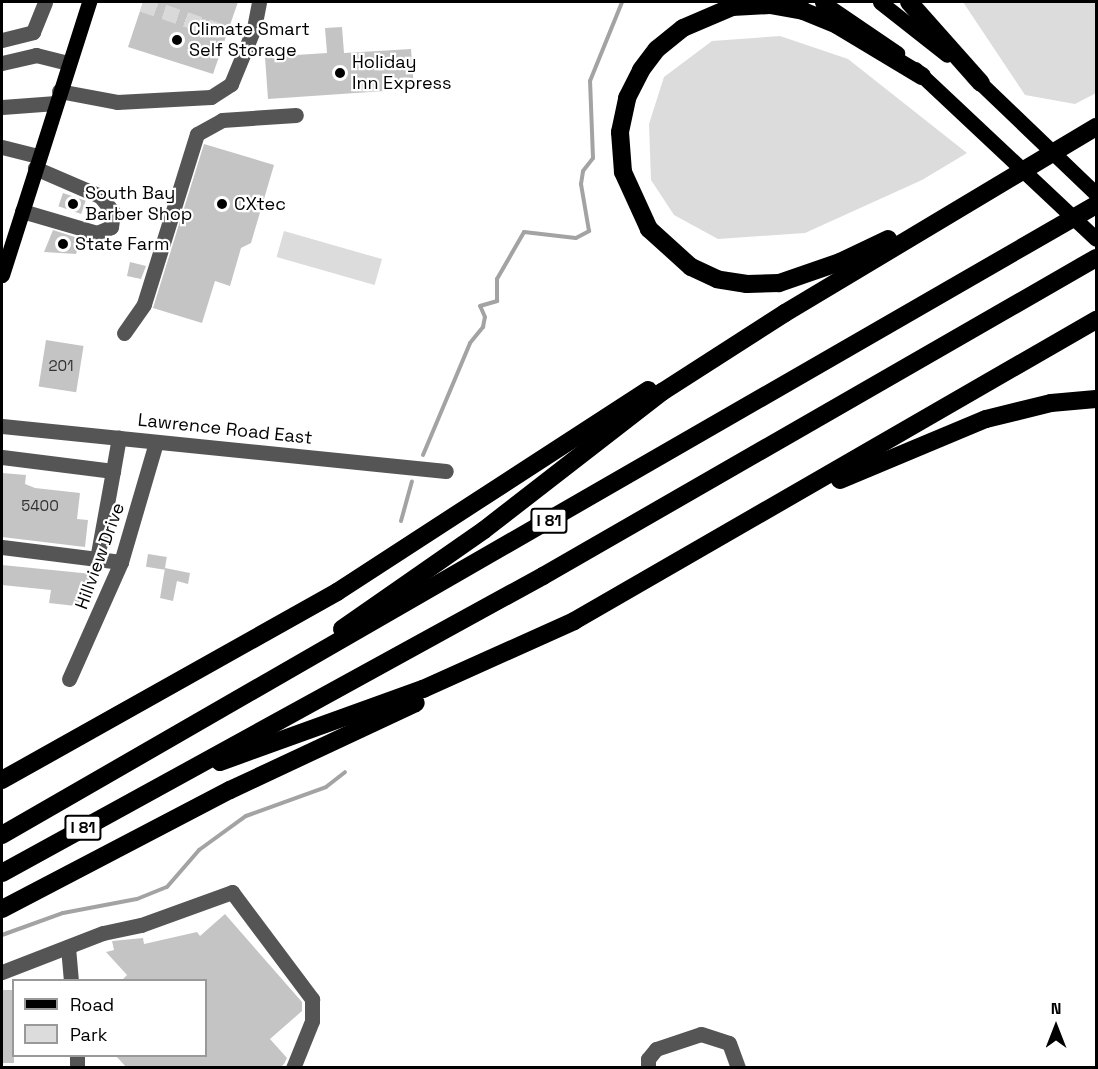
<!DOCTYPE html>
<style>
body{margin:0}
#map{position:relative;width:1098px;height:1069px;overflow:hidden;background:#fff;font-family:"Space Grotesk",sans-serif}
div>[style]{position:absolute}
.green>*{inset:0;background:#dcdcdc;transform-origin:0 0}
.stream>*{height:4px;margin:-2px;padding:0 2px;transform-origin:2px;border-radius:2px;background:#a3a3a3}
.building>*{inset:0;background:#c4c4c4;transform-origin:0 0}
.minor-tunnel>*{height:15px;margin-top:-7.5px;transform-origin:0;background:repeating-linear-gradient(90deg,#d9d9d9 0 15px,transparent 0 23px)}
.minor>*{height:15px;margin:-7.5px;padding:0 7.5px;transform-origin:7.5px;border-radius:7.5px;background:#555}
.major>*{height:15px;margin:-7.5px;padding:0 7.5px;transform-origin:7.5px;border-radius:7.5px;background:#000}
.highway>*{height:18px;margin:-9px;padding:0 9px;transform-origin:9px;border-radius:9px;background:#000}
.dots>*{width:16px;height:16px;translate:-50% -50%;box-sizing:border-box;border:3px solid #fff;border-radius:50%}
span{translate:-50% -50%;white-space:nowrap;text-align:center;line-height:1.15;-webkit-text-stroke:4.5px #fff;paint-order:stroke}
.number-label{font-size:15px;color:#313131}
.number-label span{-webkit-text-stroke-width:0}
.shield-label span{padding:2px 4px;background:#fff;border:2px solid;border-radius:4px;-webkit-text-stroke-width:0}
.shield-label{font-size:16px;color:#000;font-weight:700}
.poi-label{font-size:18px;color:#000}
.left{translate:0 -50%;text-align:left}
.street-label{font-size:18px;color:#000}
.frame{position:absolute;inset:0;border:3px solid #000;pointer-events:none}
.legend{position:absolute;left:12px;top:979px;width:195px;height:78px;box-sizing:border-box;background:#fff;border:2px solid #999;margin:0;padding:8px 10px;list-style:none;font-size:18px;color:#000}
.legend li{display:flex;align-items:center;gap:12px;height:30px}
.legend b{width:30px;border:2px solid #999}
.north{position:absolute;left:1026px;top:997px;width:60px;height:60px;-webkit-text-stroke:4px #fff;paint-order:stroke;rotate:0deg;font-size:16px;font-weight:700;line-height:24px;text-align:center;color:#000}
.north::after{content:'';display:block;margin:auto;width:21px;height:27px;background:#000;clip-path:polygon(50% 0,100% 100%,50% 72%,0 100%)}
</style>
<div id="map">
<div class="green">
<div style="clip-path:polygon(963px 2px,1096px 2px,1096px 93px,1075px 104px,1025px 95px)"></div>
<div style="clip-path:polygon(780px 36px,848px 59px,967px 153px,922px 180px,805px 233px,718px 239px,674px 215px,651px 180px,649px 124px,664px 77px,712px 41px)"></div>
<div style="left:284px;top:231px;width:102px;height:27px;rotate:16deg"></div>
</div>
<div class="stream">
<div style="left:423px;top:455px;width:121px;rotate:-67.2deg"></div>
<div style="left:470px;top:343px;width:21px;rotate:-51deg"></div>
<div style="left:483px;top:327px;width:10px;rotate:-79deg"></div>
<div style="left:485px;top:317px;width:12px;rotate:-114deg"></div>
<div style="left:480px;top:306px;width:18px;rotate:-16deg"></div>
<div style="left:497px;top:301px;width:22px;rotate:-90deg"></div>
<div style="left:497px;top:279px;width:54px;rotate:-60.1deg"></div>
<div style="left:524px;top:232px;width:52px;rotate:6.6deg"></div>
<div style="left:576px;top:238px;width:15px;rotate:-28deg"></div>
<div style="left:589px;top:231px;width:48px;rotate:-99.7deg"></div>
<div style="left:581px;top:184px;width:13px;rotate:-81deg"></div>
<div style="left:583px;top:171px;width:16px;rotate:-52deg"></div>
<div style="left:593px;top:158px;width:77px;rotate:-92.2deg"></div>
<div style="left:590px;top:81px;width:85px;rotate:-67.9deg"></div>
<div style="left:401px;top:521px;width:41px;rotate:-74.6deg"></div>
<div style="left:2px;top:935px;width:65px;rotate:-19.8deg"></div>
<div style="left:63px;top:913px;width:75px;rotate:-10.7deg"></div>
<div style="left:137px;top:899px;width:32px;rotate:-22deg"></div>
<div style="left:167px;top:887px;width:49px;rotate:-49.1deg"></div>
<div style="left:199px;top:850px;width:58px;rotate:-35.9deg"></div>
<div style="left:246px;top:816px;width:85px;rotate:-19.9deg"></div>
<div style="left:326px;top:787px;width:24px;rotate:-38deg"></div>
</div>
<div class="building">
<div style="clip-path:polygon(143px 2px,238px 2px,213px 74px,128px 47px)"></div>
<div style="clip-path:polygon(342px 27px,344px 53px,411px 49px,414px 89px,268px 99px,265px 57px,327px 53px,325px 28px)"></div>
<div style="clip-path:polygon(204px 144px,274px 165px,251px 243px,241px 248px,230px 286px,215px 281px,202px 323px,153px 308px)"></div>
<div style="left:63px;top:193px;width:24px;height:14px;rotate:19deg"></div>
<div style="clip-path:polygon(53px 230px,81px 239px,76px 254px,44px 252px)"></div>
<div style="clip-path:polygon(130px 262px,146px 266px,141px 279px,127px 276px)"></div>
<div style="left:46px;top:340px;width:38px;height:47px;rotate:9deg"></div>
<div style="clip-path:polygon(2px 473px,26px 475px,25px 484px,35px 488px,80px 493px,77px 519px,88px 520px,85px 547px,2px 537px)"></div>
<div style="left:148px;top:554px;width:19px;height:13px;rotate:9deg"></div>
<div style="clip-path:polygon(2px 565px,92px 574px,90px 599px,85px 598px,85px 607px,49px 603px,51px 590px,2px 585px)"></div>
<div style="clip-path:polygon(165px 568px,190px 573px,188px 584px,177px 581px,173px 601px,160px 598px)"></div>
<div style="clip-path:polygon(225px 914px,302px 1002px,302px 1011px,270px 1039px,287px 1058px,284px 1064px,280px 1068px,127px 1068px,116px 1056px,206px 1056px,206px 981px,121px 981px,127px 975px,106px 952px,114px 950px,112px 941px,143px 938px,144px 944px,197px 932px,200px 936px)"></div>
<div style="left:2px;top:990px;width:12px;height:73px"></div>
</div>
<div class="minor-tunnel">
<div style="left:142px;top:4px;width:90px;rotate:18.8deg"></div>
</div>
<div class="minor">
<div style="left:2px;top:40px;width:32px;rotate:-14deg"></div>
<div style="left:33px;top:32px;width:32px;rotate:-68deg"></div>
<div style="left:2px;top:63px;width:35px;rotate:-13deg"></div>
<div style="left:36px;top:55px;width:33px;rotate:14deg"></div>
<div style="left:59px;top:91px;width:59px;rotate:10.7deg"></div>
<div style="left:117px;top:102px;width:94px;rotate:-3deg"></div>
<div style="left:211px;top:97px;width:24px;rotate:-33deg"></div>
<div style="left:231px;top:84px;width:61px;rotate:-67.7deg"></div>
<div style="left:254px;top:28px;width:26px;rotate:-79deg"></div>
<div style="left:2px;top:107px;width:54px;rotate:-4.2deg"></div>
<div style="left:2px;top:147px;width:38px;rotate:14deg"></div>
<div style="left:22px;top:211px;width:78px;rotate:16.3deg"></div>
<div style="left:97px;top:233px;width:15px;rotate:-23deg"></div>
<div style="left:111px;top:227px;width:15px;rotate:-82deg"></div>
<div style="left:113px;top:212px;width:21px;rotate:-129deg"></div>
<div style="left:100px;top:196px;width:71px;rotate:-156.7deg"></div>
<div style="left:124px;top:333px;width:35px;rotate:-55deg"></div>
<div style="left:144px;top:304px;width:178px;rotate:-72.7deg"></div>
<div style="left:197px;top:134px;width:29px;rotate:-29deg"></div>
<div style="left:222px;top:120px;width:74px;rotate:-3.9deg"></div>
<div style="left:2px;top:426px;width:446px;rotate:5.8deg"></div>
<div style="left:2px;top:457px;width:112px;rotate:7.2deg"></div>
<div style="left:113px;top:471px;width:34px;rotate:-80deg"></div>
<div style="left:2px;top:547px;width:120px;rotate:7.2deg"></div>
<div style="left:97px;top:559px;width:89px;rotate:-79.7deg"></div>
<div style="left:69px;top:679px;width:128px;rotate:-66deg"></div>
<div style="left:121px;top:562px;width:125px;rotate:-73.7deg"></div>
<div style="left:68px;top:947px;width:33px;rotate:85deg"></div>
<div style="left:2px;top:972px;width:108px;rotate:-21.1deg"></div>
<div style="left:103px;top:933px;width:39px;rotate:-12deg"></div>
<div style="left:141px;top:925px;width:97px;rotate:-19.9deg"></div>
<div style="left:232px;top:892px;width:134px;rotate:53.2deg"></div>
<div style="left:312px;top:999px;width:22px;rotate:90deg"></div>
<div style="left:312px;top:1021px;width:51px;rotate:112deg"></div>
<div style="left:77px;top:1056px;width:12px;rotate:90deg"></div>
<div style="left:648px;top:1068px;width:9px;rotate:-90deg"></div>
<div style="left:648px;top:1059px;width:13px;rotate:-51deg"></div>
<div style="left:656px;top:1049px;width:47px;rotate:-18.4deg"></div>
<div style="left:701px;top:1034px;width:29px;rotate:18deg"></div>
<div style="left:729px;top:1043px;width:27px;rotate:70deg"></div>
</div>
<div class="major">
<div style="left:822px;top:2px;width:91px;rotate:34.2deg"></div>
<div style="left:880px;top:2px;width:85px;rotate:38.3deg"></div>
<div style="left:915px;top:69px;width:248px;rotate:43.2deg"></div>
<div style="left:973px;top:76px;width:170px;rotate:43.8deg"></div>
<div style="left:2px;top:275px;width:287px;rotate:-72.3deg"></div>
</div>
<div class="highway">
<div style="left:909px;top:2px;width:108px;rotate:48.4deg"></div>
<div style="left:888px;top:239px;width:53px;rotate:154.4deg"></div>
<div style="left:840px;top:262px;width:65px;rotate:161deg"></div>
<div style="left:779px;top:283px;width:32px;rotate:178deg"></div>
<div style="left:747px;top:284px;width:30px;rotate:-171deg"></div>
<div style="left:717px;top:279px;width:29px;rotate:-155deg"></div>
<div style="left:691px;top:267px;width:57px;rotate:-137.9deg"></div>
<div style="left:649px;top:229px;width:63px;rotate:-114.5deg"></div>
<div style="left:623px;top:172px;width:40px;rotate:-94.3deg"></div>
<div style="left:620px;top:132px;width:35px;rotate:-78deg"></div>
<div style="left:627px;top:98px;width:31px;rotate:-63deg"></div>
<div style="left:641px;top:70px;width:26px;rotate:-53deg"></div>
<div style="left:657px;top:49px;width:33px;rotate:-39deg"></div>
<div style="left:683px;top:28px;width:53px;rotate:-23.2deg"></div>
<div style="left:732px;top:7px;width:38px;rotate:-3deg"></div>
<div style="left:770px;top:5px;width:34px;rotate:10deg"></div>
<div style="left:803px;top:11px;width:37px;rotate:22deg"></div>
<div style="left:837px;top:25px;width:99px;rotate:31deg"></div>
<div style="left:840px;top:480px;width:158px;rotate:-22.7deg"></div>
<div style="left:986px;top:419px;width:67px;rotate:-13.8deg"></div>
<div style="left:1051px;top:403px;width:45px;rotate:-5.1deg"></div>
<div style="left:342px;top:629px;width:173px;rotate:-34.9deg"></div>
<div style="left:484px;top:530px;width:225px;rotate:-37.8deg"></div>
<div style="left:662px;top:392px;width:146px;rotate:-32.7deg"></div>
<div style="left:785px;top:313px;width:362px;rotate:-30.9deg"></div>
<div style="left:220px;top:762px;width:216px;rotate:-19.8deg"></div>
<div style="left:423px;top:689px;width:166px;rotate:-24.2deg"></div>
<div style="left:574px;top:621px;width:603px;rotate:-29.97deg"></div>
<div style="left:2px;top:780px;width:384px;rotate:-29.3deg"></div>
<div style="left:337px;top:592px;width:371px;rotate:-33deg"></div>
<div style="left:2px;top:835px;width:1262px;rotate:-29.94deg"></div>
<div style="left:2px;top:873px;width:617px;rotate:-28.77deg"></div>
<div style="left:543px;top:576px;width:638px;rotate:-29.9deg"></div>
<div style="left:2px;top:909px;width:257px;rotate:-27.6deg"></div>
<div style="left:230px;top:790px;width:205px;rotate:-25.1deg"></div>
</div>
<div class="dots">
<div style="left:177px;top:40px;background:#000"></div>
<div style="left:340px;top:73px;background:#000"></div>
<div style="left:73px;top:204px;background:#000"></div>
<div style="left:222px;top:204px;background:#000"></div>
<div style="left:63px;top:244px;background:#000"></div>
</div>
<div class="number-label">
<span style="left:61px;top:366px">201</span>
<span style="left:40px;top:506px">5400</span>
</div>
<div class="shield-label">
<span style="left:549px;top:521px">I 81</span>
<span style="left:83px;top:828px">I 81</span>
</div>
<div class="poi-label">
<span class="left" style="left:189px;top:40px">Climate Smart<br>Self Storage</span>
<span class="left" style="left:352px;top:73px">Holiday<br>Inn Express</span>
<span class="left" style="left:85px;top:204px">South Bay<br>Barber Shop</span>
<span class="left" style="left:234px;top:204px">CXtec</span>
<span class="left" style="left:75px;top:244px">State Farm</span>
</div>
<div class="street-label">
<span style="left:225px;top:429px;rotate:6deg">Lawrence Road East</span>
<span style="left:100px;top:556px;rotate:-70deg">Hillview Drive</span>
</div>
<div class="frame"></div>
<ul class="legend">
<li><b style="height:8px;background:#000"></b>Road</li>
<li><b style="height:16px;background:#dcdcdc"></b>Park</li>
</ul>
<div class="north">N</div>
</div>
